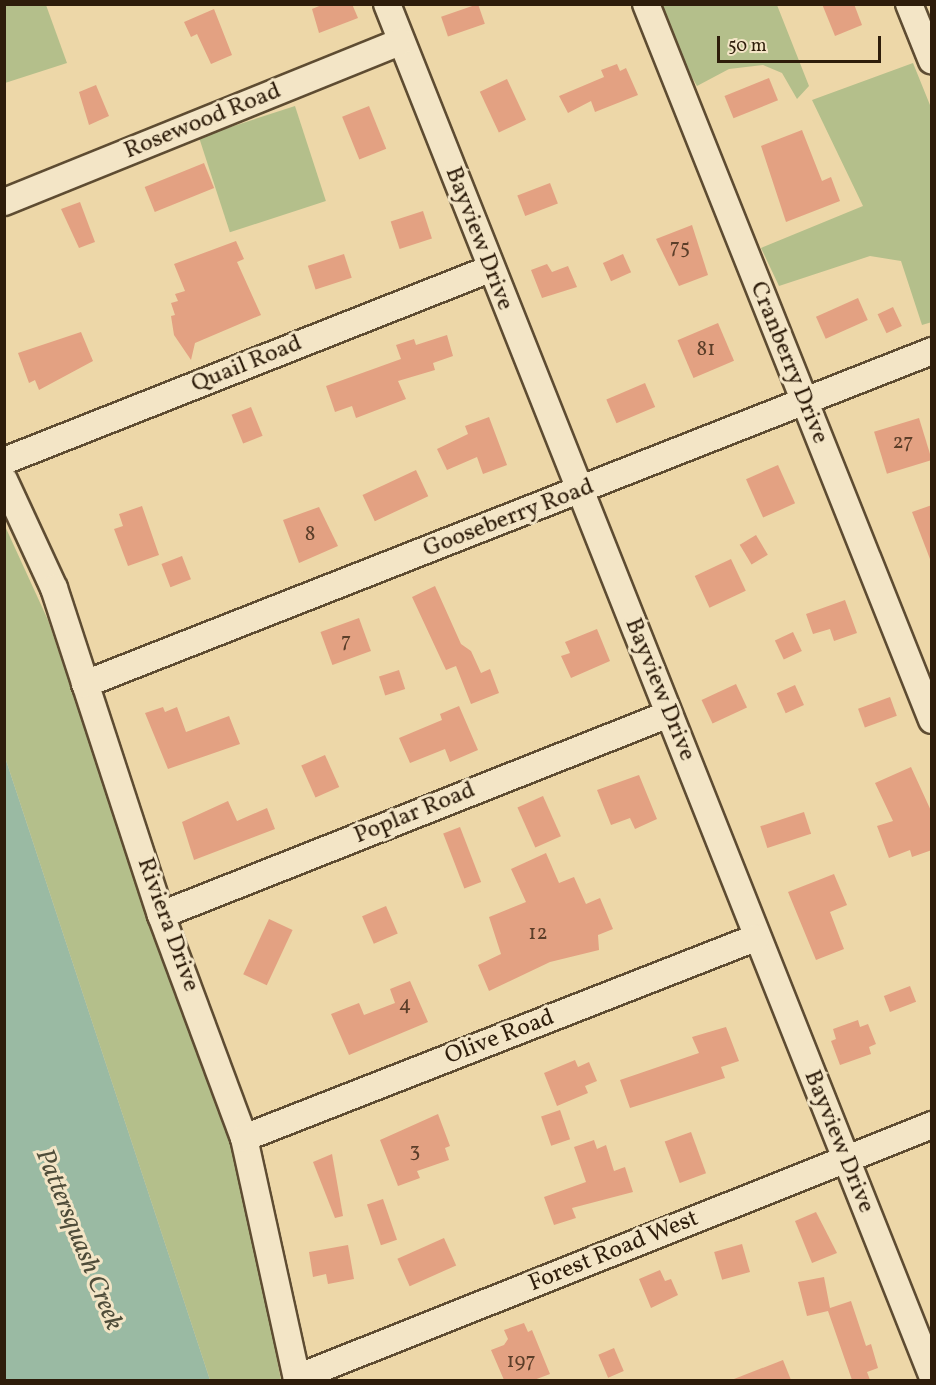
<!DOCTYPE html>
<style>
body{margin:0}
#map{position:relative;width:936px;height:1385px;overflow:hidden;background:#edd7a8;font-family:Vollkorn,serif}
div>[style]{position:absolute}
.green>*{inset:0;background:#b4bf8b;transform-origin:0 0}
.water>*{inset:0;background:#9abaa3}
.building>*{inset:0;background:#e3a182;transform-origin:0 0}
.roads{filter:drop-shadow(2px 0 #5e4c32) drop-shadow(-2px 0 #5e4c32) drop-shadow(0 2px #5e4c32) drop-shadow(0 -2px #5e4c32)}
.minor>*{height:26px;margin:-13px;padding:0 13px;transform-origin:13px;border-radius:13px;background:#f3e5c6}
span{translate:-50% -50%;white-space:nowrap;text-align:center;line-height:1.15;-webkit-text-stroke:6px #f3e5c6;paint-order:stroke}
.number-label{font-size:21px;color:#5b3e29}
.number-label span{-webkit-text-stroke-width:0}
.street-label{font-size:24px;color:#2e1d0b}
.water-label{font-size:26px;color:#4e4c39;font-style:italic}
.frame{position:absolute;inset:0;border:6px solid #2e1d0b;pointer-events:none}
.scale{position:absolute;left:717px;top:36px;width:164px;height:27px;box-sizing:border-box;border:3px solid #2e1d0b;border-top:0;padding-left:8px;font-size:18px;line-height:21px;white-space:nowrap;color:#2e1d0b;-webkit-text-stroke:4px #f3e5c6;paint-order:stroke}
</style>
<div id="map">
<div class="green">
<div style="clip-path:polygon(5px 4px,46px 5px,67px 63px,5px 83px)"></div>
<div style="clip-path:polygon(663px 5px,777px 5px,809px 86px,797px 99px,782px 73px,763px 65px,729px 69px,697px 86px,677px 52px)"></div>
<div style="clip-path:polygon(913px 63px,932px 110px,932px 322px,922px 325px,901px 261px,870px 256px,779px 286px,761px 248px,863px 206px,812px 100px)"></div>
<div style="left:295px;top:106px;width:100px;height:101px;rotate:72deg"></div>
<div style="clip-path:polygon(4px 524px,48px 620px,115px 817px,209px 1056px,251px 1221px,281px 1380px,210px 1380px,5px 757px)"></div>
</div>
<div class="water">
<div style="clip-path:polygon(5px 757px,210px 1380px,5px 1380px)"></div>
</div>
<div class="building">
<div style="clip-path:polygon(324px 4px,352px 4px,358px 18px,319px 33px,312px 9px)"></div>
<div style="left:478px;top:4px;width:21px;height:39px;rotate:71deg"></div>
<div style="clip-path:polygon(822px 4px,854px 4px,862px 25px,835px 36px)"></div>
<div style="clip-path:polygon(214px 9px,232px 55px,211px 64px,197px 34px,191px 37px,184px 22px)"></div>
<div style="clip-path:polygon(617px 64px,620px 71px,626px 68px,638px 95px,595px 112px,591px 101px,568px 113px,559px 96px,604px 77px,601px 70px)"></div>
<div style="left:769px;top:78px;width:24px;height:48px;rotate:68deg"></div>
<div style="left:507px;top:79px;width:45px;height:30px;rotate:65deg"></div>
<div style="clip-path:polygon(96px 85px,109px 116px,89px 125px,79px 92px)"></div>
<div style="left:369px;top:106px;width:46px;height:29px;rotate:68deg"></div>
<div style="clip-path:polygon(802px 130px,822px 181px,831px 177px,840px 201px,786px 222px,761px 146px)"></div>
<div style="left:204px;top:163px;width:27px;height:64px;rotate:68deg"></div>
<div style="left:550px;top:183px;width:22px;height:35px;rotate:69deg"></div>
<div style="clip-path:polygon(80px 202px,95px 242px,79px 248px,61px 209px)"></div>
<div style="left:423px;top:211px;width:29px;height:34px;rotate:72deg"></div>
<div style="clip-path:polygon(692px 225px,708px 275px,679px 286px,656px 239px)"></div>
<div style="clip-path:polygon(236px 241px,244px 259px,237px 262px,261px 315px,195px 343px,191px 360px,174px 335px,171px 316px,175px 315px,171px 303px,178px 301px,175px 294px,185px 291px,174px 264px)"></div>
<div style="left:344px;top:254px;width:25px;height:38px;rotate:72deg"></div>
<div style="left:623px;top:254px;width:20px;height:22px;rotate:66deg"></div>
<div style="clip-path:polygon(547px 264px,552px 272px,568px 266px,577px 287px,542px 298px,531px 270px)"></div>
<div style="left:858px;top:298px;width:24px;height:46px;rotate:66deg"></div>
<div style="left:893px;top:307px;width:21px;height:17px;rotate:65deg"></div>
<div style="left:718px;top:323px;width:41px;height:44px;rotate:67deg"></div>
<div style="clip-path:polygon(81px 332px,93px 361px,39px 390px,35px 380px,29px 383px,18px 353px)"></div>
<div style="clip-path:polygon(447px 335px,453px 356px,433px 363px,435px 370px,398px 381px,406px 399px,356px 418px,352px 406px,335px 412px,326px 386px,401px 359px,396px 345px,414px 339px,416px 345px)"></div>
<div style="left:645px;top:383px;width:26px;height:42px;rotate:67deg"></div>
<div style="left:251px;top:407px;width:31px;height:21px;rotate:68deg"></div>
<div style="clip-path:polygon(489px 417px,507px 465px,483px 474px,477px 457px,447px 470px,437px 449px,468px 434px,465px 426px)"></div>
<div style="left:919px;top:418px;width:44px;height:47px;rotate:73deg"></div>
<div style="left:778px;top:465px;width:42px;height:35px;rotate:66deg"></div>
<div style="left:416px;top:470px;width:29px;height:59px;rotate:65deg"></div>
<div style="clip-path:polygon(932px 505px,932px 558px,930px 559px,912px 512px)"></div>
<div style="clip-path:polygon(142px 506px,159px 555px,128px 566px,114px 529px,123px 526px,119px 514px)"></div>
<div style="clip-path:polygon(319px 507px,338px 546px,299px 563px,283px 520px)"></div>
<div style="left:756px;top:535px;width:23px;height:19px;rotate:59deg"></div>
<div style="left:182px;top:556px;width:25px;height:22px;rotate:69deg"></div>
<div style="left:731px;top:559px;width:35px;height:40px;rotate:65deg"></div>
<div style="clip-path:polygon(435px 586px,461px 644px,471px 651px,481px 673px,490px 669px,499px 693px,471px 704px,456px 666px,446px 670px,412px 597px)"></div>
<div style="clip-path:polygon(845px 600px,857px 633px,834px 641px,830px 629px,813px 634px,806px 614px)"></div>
<div style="left:359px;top:618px;width:35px;height:41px;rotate:70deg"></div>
<div style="clip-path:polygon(597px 629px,610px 661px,571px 678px,561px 656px,570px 653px,565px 642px)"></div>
<div style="left:793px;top:632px;width:21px;height:20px;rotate:65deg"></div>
<div style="left:399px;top:670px;width:20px;height:21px;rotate:72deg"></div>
<div style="left:736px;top:684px;width:26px;height:38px;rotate:65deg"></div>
<div style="left:795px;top:685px;width:22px;height:20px;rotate:66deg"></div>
<div style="left:890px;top:697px;width:20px;height:34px;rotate:70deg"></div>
<div style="clip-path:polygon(459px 706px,478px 750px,450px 762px,445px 749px,410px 763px,399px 738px,442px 720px,440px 714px)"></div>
<div style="clip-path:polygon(163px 707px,165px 712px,177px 707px,186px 732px,229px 716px,240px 744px,168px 769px,145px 713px)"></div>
<div style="left:325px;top:755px;width:35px;height:26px;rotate:66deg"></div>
<div style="clip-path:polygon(911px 767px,932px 813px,932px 850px,912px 857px,910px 850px,889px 858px,877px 826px,893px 821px,875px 783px)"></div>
<div style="clip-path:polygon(639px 775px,657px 819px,635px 829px,630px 818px,611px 825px,597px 790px)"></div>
<div style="left:543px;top:796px;width:44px;height:28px;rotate:66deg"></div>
<div style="clip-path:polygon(228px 801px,237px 821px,267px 808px,275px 829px,194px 860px,182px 822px)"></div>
<div style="left:804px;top:812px;width:23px;height:46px;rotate:72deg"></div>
<div style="left:460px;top:827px;width:59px;height:18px;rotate:69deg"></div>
<div style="clip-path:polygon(546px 853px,559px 883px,574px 877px,586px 904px,600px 898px,613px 929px,598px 935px,599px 950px,550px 962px,489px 991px,478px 965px,501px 954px,489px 917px,526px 902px,511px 869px)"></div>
<div style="clip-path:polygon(834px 874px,847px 905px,830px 912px,844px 949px,816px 960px,788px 892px)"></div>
<div style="left:386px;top:906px;width:30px;height:26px;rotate:67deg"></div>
<div style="left:269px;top:919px;width:26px;height:61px;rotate:25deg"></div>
<div style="clip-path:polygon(410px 981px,428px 1022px,349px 1055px,331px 1014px,359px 1003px,364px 1015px,395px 1003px,390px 989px)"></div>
<div style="left:910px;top:986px;width:17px;height:28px;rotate:69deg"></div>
<div style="clip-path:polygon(858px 1020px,860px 1027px,868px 1024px,876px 1044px,869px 1047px,871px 1054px,840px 1065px,831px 1041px,836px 1039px,833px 1029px)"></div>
<div style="clip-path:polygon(726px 1027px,739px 1061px,721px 1067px,725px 1078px,630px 1108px,620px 1080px,699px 1053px,692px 1037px)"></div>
<div style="clip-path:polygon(575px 1060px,578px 1067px,589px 1062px,597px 1081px,585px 1086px,588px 1093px,557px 1106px,544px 1073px)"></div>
<div style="left:560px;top:1110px;width:31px;height:20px;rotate:71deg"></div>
<div style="clip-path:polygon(438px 1114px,450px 1146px,445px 1148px,449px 1160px,417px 1171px,420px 1178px,398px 1186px,380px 1140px)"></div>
<div style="left:691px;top:1132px;width:44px;height:28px;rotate:70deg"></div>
<div style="clip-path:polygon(594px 1140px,597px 1149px,606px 1145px,614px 1171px,625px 1167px,633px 1192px,572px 1208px,576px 1218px,554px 1225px,544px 1197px,586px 1182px,574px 1147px)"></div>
<div style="clip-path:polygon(332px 1154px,343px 1216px,335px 1218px,313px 1162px)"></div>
<div style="left:383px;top:1199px;width:43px;height:17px;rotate:71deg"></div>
<div style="clip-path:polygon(816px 1212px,837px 1253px,812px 1263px,795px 1221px)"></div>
<div style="left:444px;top:1238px;width:30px;height:51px;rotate:66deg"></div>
<div style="left:742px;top:1244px;width:29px;height:29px;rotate:74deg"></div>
<div style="clip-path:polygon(348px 1245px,354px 1279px,328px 1284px,326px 1274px,313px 1277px,309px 1252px)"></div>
<div style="clip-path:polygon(660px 1270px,665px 1281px,671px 1279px,678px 1295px,651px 1308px,639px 1279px)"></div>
<div style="clip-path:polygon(824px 1277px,830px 1308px,851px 1301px,866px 1346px,871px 1344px,878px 1368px,867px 1372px,870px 1380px,852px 1380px,828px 1311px,807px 1316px,798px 1282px)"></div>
<div style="clip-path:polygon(524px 1323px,528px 1332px,532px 1330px,550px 1374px,534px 1380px,504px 1380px,491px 1350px,504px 1345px,508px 1339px,504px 1330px)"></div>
<div style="left:614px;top:1348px;width:25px;height:17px;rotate:67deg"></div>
<div style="clip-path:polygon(783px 1360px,791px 1380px,734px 1380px,734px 1379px)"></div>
</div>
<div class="roads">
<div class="minor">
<div style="left:387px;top:4px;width:1475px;rotate:68.32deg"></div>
<div style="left:646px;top:4px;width:771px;rotate:68.23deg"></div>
<div style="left:909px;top:4px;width:61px;rotate:68deg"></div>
<div style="left:4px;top:202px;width:428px;rotate:-22deg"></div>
<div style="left:4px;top:461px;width:523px;rotate:-21.56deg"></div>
<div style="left:4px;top:480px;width:119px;rotate:65.2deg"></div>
<div style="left:54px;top:588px;width:344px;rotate:71.9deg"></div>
<div style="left:161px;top:915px;width:238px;rotate:69.6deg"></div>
<div style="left:244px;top:1138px;width:248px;rotate:77.6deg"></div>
<div style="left:85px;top:684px;width:910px;rotate:-21.46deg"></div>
<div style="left:161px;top:915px;width:546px;rotate:-21.59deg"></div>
<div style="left:244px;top:1138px;width:549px;rotate:-21.37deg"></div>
<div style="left:297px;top:1378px;width:684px;rotate:-21.72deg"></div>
</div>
</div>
<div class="number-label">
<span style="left:680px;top:248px">75</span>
<span style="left:706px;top:350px">81</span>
<span style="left:903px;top:443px">27</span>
<span style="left:310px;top:535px">8</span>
<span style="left:346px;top:642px">7</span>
<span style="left:538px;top:934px">12</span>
<span style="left:405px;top:1005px">4</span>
<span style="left:415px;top:1151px">3</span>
<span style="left:521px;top:1362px">197</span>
</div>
<div class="street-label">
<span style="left:203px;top:122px;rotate:-22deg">Rosewood Road</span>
<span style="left:478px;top:239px;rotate:69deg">Bayview Drive</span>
<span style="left:788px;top:363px;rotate:68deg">Cranberry Drive</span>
<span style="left:247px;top:365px;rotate:-22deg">Quail Road</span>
<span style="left:509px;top:519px;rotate:-21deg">Gooseberry Road</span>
<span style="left:659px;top:690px;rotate:68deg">Bayview Drive</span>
<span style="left:415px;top:814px;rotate:-22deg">Poplar Road</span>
<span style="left:167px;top:925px;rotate:70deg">Riviera Drive</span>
<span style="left:500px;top:1038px;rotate:-21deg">Olive Road</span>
<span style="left:838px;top:1142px;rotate:68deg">Bayview Drive</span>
<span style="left:614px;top:1252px;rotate:-22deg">Forest Road West</span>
</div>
<div class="water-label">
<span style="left:78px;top:1240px;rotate:68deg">Pattersquash Creek</span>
</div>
<div class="frame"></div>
<div class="scale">50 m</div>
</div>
